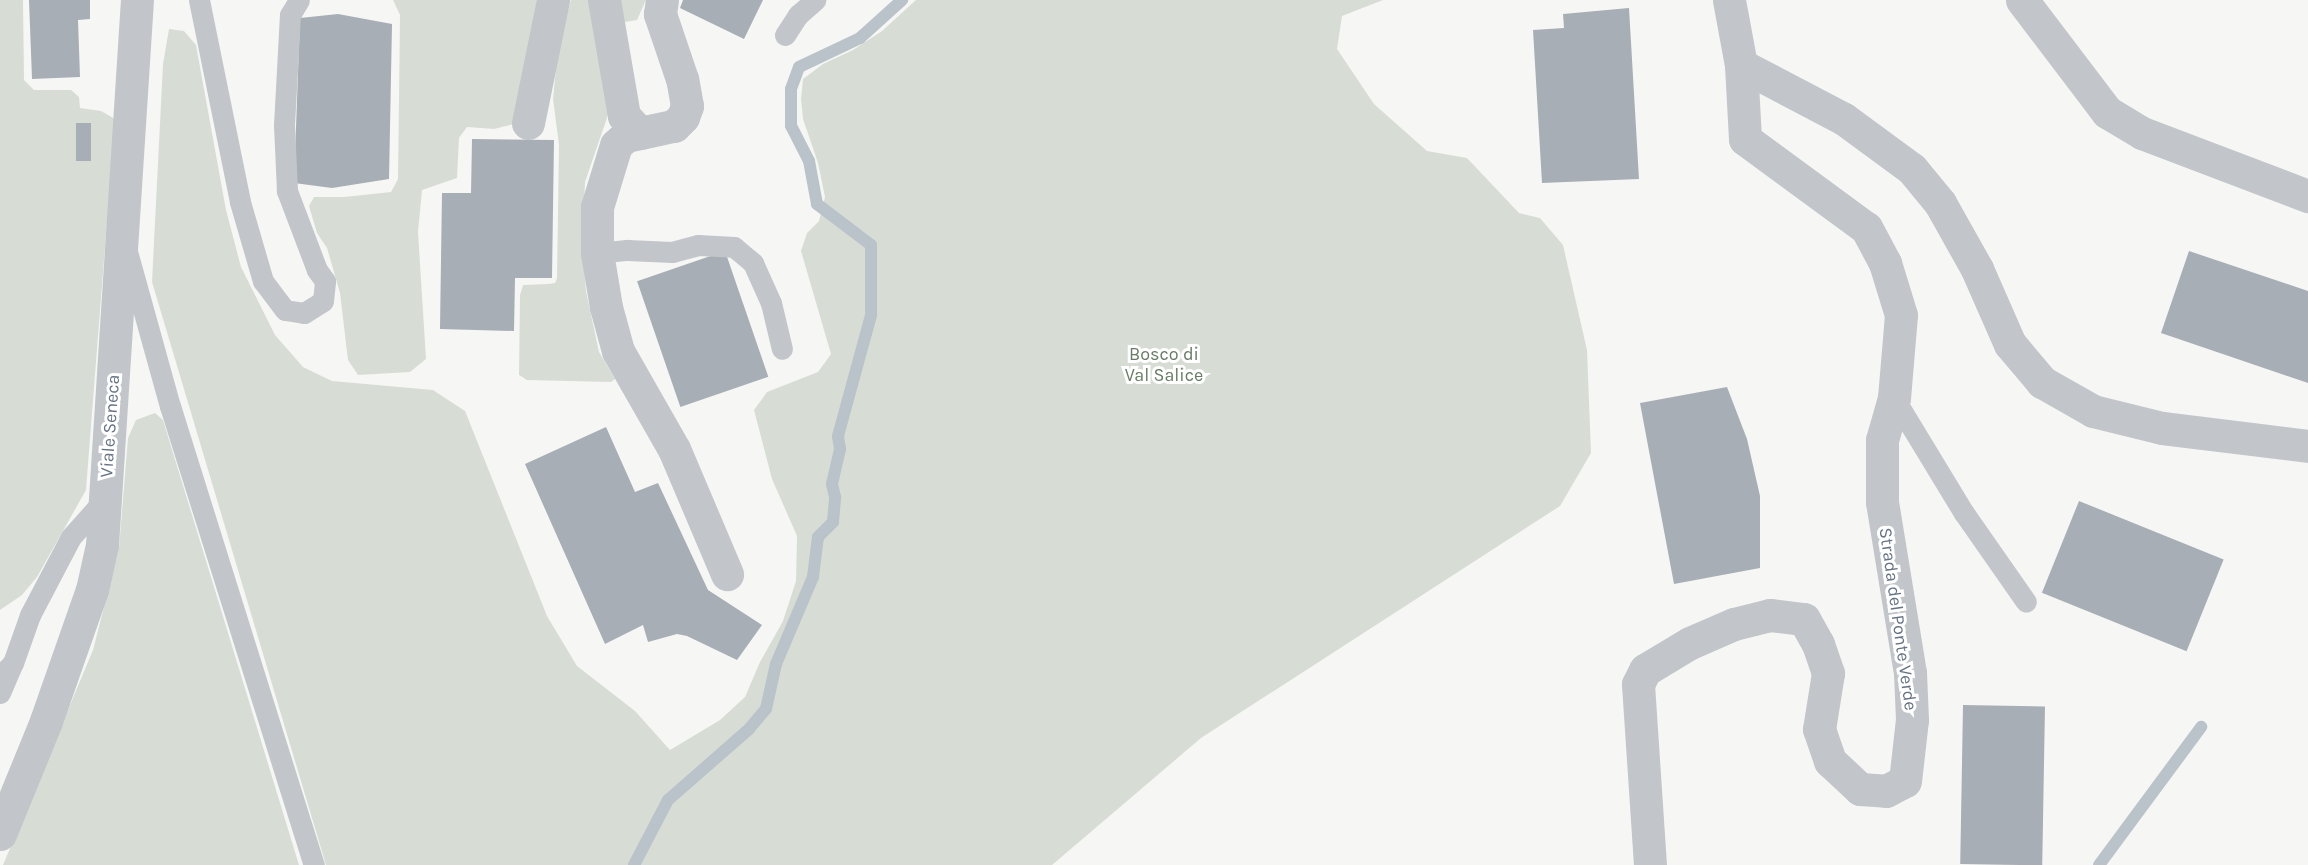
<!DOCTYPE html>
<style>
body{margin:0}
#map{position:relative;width:2308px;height:865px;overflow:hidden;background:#f6f7f4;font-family:Karla,sans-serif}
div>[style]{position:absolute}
.green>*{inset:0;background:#d7ddd5}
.stream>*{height:12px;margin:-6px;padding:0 6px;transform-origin:6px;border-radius:6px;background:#bac3c9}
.building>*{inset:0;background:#a8aeb6;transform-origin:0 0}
.lane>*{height:21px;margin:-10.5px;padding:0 10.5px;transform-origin:10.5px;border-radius:10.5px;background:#c2c5c9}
.street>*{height:33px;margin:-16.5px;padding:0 16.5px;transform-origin:16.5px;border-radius:16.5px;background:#c2c5c9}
span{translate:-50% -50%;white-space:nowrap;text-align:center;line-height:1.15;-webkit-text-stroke:6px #fff;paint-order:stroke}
.park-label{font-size:18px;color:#677b65}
.street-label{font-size:18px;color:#667384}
</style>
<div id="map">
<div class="green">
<div style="clip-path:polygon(0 0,23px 0,24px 80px,34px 90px,71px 90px,79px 97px,80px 108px,101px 111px,115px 119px,86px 490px,37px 577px,22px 595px,0 610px)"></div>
<div style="clip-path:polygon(393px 0,537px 0,514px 124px,494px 129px,467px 127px,459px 138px,457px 178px,422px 190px,418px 232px,426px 359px,410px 372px,358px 375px,348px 360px,340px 293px,327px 248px,317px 233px,309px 206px,314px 197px,344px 197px,391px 192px,398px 179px,400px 15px)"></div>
<div style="clip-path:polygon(571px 0,588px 0,609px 112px,585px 182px,582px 247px,586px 291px,599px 352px,615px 379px,611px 382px,527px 380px,519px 375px,520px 295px,523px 285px,548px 284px,555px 283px,557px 278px,559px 145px,553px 99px,558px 48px)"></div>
<div style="clip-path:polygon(617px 0,646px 0,637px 20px,625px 22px)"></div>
<div style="clip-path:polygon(916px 0,1383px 0,1342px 16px,1337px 49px,1374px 104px,1427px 151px,1467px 158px,1519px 213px,1540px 218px,1563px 245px,1587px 350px,1591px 453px,1560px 506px,1201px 738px,1052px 865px,326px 865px,152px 282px,163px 64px,169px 29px,184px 31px,196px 45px,226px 210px,241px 267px,275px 335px,303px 367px,332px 381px,433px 390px,465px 411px,547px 616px,577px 666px,635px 711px,670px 750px,720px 720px,745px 697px,760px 662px,783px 621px,796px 581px,797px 536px,772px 479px,754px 410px,767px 392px,818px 372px,831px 354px,801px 251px,807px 233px,819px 221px,825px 197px,818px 163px,803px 119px,801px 99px,803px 79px,823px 64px,853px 50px,882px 31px)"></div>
<div style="clip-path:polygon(155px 413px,163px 420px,299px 865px,3px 865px,93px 650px,119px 548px,128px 438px,136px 420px)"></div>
</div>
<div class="stream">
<div style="left:634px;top:865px;width:73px;rotate:-62.4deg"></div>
<div style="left:668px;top:800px;width:108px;rotate:-41.2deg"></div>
<div style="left:749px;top:729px;width:26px;rotate:-50deg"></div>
<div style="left:766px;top:709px;width:46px;rotate:-77.5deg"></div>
<div style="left:776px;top:664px;width:95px;rotate:-67deg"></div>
<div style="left:813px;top:577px;width:40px;rotate:-82.9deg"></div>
<div style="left:818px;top:537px;width:21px;rotate:-45deg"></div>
<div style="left:833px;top:522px;width:25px;rotate:-85deg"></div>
<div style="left:835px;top:497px;width:13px;rotate:-103deg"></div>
<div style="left:832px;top:484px;width:36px;rotate:-77deg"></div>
<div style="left:840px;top:449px;width:13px;rotate:-99deg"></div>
<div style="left:838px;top:436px;width:125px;rotate:-74.7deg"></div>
<div style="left:871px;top:315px;width:70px;rotate:-90deg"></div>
<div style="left:871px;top:245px;width:68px;rotate:-142.8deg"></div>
<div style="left:817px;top:204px;width:44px;rotate:-100.5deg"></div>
<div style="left:809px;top:161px;width:39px;rotate:-117deg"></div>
<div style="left:791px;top:126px;width:37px;rotate:-90deg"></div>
<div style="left:791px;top:89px;width:23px;rotate:-70deg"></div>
<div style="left:799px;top:67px;width:68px;rotate:-25.4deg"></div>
<div style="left:860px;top:38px;width:57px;rotate:-42.1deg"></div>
<div style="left:2099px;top:865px;width:172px;rotate:-53.5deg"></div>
</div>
<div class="building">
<div style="clip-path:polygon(29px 0,90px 0,90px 19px,78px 20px,80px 77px,32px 79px)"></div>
<div style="clip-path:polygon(683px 0,763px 0,744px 39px,680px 8px)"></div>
<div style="clip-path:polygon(1629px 8px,1639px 179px,1542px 183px,1533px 30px,1564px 28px,1563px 14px)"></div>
<div style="clip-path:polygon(338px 14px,392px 24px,389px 179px,332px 188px,294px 183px,300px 18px)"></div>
<div style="left:76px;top:123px;width:15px;height:38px"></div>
<div style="clip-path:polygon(472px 139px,554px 140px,552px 278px,515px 278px,514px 331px,440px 329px,442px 193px,471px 193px)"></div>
<div style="left:725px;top:251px;width:133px;height:93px;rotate:71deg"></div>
<div style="clip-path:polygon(2189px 251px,2308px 291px,2308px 383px,2161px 333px)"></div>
<div style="clip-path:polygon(1727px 387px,1747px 439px,1760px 496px,1760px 568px,1674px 584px,1640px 403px)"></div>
<div style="clip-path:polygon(606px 427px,635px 492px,658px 483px,708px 590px,762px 625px,737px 660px,687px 636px,677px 634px,648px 642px,643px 625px,605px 644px,525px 464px)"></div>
<div style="left:2079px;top:501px;width:156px;height:99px;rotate:22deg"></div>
<div style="left:1963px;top:705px;width:82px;height:159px;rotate:1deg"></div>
</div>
<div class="lane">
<div style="left:199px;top:0;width:206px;rotate:78.5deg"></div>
<div style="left:240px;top:202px;width:82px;rotate:73.8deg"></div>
<div style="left:263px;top:281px;width:36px;rotate:53deg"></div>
<div style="left:285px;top:310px;width:19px;rotate:9deg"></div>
<div style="left:304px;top:313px;width:22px;rotate:-32deg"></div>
<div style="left:323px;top:301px;width:20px;rotate:-84deg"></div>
<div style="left:325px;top:281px;width:14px;rotate:-126deg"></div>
<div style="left:317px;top:270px;width:85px;rotate:-110.8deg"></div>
<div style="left:287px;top:191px;width:66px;rotate:-92.6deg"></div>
<div style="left:284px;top:125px;width:110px;rotate:-86.9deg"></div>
<div style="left:290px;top:15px;width:17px;rotate:-59deg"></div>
<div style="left:785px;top:35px;width:24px;rotate:-57deg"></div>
<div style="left:798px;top:15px;width:23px;rotate:-41deg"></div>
<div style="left:597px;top:253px;width:30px;rotate:-6deg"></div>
<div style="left:627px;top:250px;width:45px;rotate:2.5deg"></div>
<div style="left:672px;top:252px;width:27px;rotate:-15deg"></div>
<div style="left:698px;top:245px;width:36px;rotate:3deg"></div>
<div style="left:734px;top:247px;width:25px;rotate:40deg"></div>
<div style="left:753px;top:263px;width:44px;rotate:65.8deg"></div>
<div style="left:771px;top:303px;width:47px;rotate:76.6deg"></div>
<div style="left:128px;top:255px;width:157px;rotate:74.5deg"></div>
<div style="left:170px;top:406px;width:481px;rotate:72.6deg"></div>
<div style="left:1894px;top:398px;width:135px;rotate:58.7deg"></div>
<div style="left:1964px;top:513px;width:108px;rotate:55.1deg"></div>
<div style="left:0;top:676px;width:18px;rotate:-45deg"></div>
<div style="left:13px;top:663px;width:51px;rotate:-70.5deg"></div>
<div style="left:30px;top:615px;width:88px;rotate:-62.3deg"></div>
<div style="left:71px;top:537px;width:51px;rotate:-48.2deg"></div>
<div style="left:0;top:693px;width:33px;rotate:-67deg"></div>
</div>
<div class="street">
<div style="left:604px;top:0;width:118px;rotate:80.2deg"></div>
<div style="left:624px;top:116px;width:23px;rotate:47deg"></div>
<div style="left:640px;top:133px;width:35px;rotate:-12deg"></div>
<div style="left:674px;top:126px;width:13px;rotate:-45deg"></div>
<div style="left:683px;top:117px;width:12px;rotate:-70deg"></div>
<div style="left:687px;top:106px;width:27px;rotate:-100deg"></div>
<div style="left:682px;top:79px;width:69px;rotate:-108.7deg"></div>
<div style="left:660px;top:14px;width:14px;rotate:-82deg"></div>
<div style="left:2022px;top:0;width:141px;rotate:52.8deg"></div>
<div style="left:2107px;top:112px;width:41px;rotate:31deg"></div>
<div style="left:2142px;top:133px;width:178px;rotate:20.8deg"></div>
<div style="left:1741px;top:65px;width:116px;rotate:27.7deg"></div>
<div style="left:1844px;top:119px;width:84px;rotate:36.3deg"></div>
<div style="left:1912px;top:169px;width:44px;rotate:50.5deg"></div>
<div style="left:1940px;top:203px;width:76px;rotate:60.7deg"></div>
<div style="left:1977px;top:269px;width:82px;rotate:66.3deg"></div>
<div style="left:2010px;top:344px;width:50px;rotate:49.9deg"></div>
<div style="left:2042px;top:382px;width:59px;rotate:29.6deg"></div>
<div style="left:2093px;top:411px;width:71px;rotate:13.8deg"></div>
<div style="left:2162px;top:428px;width:147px;rotate:7deg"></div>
<div style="left:528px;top:123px;width:126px;rotate:-78.5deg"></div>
<div style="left:640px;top:133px;width:14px;rotate:168deg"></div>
<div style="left:626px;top:136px;width:13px;rotate:138deg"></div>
<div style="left:616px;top:145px;width:65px;rotate:107deg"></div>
<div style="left:597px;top:207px;width:46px;rotate:90deg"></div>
<div style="left:597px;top:253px;width:55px;rotate:80.5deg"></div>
<div style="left:606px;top:307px;width:46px;rotate:74.7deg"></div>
<div style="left:618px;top:351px;width:113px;rotate:60.3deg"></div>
<div style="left:674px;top:449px;width:136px;rotate:67deg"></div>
<div style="left:0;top:834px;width:122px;rotate:-67.8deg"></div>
<div style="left:46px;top:721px;width:139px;rotate:-70.7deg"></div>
<div style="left:92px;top:590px;width:46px;rotate:-77.5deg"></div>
<div style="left:102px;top:545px;width:546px;rotate:-86.33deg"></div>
<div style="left:1650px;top:865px;width:181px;rotate:-93.8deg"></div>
<div style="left:1638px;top:684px;width:16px;rotate:-63deg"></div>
<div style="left:1645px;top:670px;width:52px;rotate:-31deg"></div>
<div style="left:1690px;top:643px;width:48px;rotate:-23.4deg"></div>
<div style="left:1734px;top:624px;width:37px;rotate:-14deg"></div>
<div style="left:1770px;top:615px;width:34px;rotate:7deg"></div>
<div style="left:1804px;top:619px;width:29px;rotate:61deg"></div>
<div style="left:1818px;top:644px;width:31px;rotate:71deg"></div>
<div style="left:1828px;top:673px;width:57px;rotate:99.1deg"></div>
<div style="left:1819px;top:729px;width:34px;rotate:71deg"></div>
<div style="left:1830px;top:761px;width:41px;rotate:43deg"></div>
<div style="left:1860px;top:789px;width:26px;rotate:4deg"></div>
<div style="left:1886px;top:791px;width:21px;rotate:-28deg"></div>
<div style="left:1905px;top:781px;width:61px;rotate:-83.5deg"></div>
<div style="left:1912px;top:720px;width:47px;rotate:-92.4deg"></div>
<div style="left:1910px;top:673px;width:173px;rotate:-99.3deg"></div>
<div style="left:1882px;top:502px;width:62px;rotate:-90deg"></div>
<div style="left:1882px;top:440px;width:44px;rotate:-74.1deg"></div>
<div style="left:1894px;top:398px;width:83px;rotate:-85.2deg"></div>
<div style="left:1901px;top:315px;width:54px;rotate:-107.1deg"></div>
<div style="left:1885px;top:263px;width:40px;rotate:-118deg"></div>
<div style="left:1866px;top:228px;width:150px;rotate:-143.7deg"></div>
<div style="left:1745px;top:139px;width:74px;rotate:-93.1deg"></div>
<div style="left:1741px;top:65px;width:66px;rotate:-100.5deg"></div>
</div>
<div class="park-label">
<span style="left:1164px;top:365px">Bosco di<br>Val Salice</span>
</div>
<div class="street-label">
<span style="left:110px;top:426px;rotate:-86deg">Viale Seneca</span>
<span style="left:1898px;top:619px;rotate:82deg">Strada del Ponte Verde</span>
</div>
</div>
